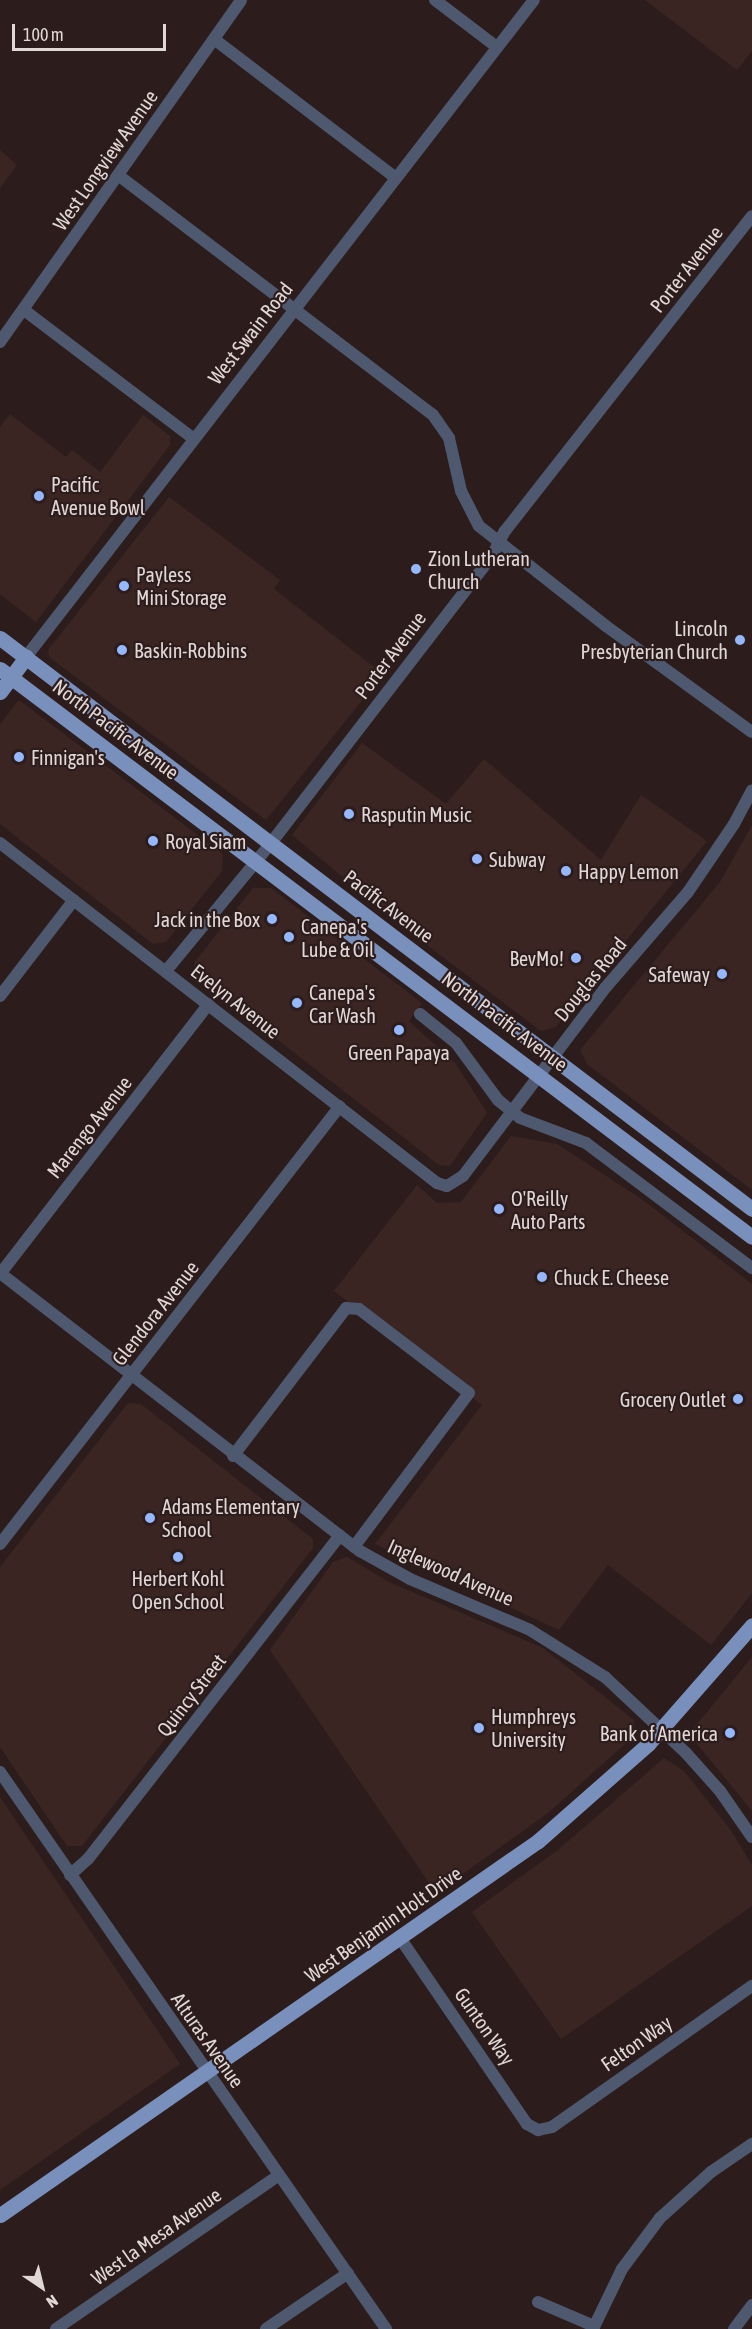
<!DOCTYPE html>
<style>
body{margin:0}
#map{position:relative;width:752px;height:2329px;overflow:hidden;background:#2c1d1c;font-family:"Asap Condensed",sans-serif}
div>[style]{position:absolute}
.built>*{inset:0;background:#3a2523}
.minor>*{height:12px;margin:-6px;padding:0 6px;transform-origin:6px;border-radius:6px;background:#4e596f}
.major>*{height:15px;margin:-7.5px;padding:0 7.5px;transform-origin:7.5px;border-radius:7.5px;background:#7990bd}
.dots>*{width:16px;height:16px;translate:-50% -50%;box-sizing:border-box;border:3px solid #2c1d1c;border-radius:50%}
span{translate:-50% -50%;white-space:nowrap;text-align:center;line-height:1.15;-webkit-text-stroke:4.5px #2c1d1c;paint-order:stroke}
.street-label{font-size:20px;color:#e1d7d6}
.poi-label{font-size:20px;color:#e1d7d6}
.left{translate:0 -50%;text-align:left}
.right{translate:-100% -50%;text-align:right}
.north{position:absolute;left:12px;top:2257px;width:60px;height:60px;-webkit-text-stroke:4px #2c1d1c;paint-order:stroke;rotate:145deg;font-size:16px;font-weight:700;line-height:24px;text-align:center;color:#e1d7d6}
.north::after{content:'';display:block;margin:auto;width:21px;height:27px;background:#e1d7d6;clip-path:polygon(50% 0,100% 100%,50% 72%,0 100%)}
.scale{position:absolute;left:12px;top:24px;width:154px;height:27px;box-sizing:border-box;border:3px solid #e1d7d6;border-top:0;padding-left:8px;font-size:18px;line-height:21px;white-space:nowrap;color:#e1d7d6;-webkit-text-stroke:4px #2c1d1c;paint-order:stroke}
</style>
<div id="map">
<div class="built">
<div style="clip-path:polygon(645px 0,752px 0,752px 51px,737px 70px)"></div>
<div style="clip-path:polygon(0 150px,17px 165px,0 188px)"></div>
<div style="clip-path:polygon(10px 414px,66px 457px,72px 450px,100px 472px,143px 415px,170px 436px,170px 445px,36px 622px,0 594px,0 427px)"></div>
<div style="clip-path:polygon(169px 497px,280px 580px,274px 589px,383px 674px,266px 820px,49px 657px,48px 650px)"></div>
<div style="clip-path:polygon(19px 700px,223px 854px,222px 871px,166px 942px,153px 944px,0 824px,0 724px)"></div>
<div style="clip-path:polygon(362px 743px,446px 804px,484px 759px,601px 860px,641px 795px,707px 841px,556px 1027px,541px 1031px,403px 927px,292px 835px)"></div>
<div style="clip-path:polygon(752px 825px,752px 1190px,587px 1064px,580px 1050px,720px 882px)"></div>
<div style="clip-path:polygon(253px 888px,271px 888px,422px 1003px,409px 1021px,456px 1064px,487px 1113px,450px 1166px,439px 1165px,194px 975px,194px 963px)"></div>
<div style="clip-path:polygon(511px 1136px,557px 1144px,640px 1198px,752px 1284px,752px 1593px,711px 1645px,608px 1565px,559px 1630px,375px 1544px,482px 1405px,334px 1291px,417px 1185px,437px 1203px,461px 1202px)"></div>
<div style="clip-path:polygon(128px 1403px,141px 1404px,313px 1539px,313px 1548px,82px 1846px,67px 1846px,0 1747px,0 1567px)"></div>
<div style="clip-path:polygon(347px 1557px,389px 1582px,543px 1648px,634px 1720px,635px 1735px,548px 1813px,436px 1893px,270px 1650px,333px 1562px)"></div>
<div style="clip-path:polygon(752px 1657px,752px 1811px,689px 1734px)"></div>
<div style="clip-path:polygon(664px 1758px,684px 1771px,730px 1829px,752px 1865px,752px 1906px,561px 2039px,472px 1912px,558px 1850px)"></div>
<div style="clip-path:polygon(0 1797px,180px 2064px,0 2190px)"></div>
</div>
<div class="minor">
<div style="left:435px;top:0;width:78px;rotate:37.2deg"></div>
<div style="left:214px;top:39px;width:229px;rotate:37.4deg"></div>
<div style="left:118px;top:175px;width:396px;rotate:37.3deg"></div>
<div style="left:433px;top:415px;width:28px;rotate:55deg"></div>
<div style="left:449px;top:438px;width:54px;rotate:77.2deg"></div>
<div style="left:461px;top:491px;width:39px;rotate:63deg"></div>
<div style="left:479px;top:526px;width:162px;rotate:38.2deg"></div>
<div style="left:606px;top:626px;width:180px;rotate:36deg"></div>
<div style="left:24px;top:310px;width:213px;rotate:37.2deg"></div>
<div style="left:0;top:342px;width:418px;rotate:-54.8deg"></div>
<div style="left:26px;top:657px;width:830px;rotate:-52.29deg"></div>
<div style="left:0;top:843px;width:554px;rotate:37.88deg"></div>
<div style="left:437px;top:1183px;width:10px;rotate:17deg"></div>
<div style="left:447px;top:1186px;width:19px;rotate:-32deg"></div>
<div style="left:463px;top:1176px;width:237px;rotate:-52.9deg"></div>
<div style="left:606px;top:987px;width:125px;rotate:-49.2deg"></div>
<div style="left:688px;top:892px;width:82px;rotate:-55.9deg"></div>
<div style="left:734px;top:824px;width:38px;rotate:-62deg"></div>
<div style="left:166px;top:971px;width:166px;rotate:-50.6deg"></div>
<div style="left:271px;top:843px;width:362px;rotate:-52.4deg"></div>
<div style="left:492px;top:556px;width:28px;rotate:-63deg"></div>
<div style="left:505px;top:531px;width:400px;rotate:-51.9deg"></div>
<div style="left:0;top:996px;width:121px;rotate:-52.4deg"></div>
<div style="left:420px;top:1014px;width:46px;rotate:38.9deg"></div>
<div style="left:456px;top:1043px;width:71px;rotate:53.6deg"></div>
<div style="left:498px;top:1100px;width:28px;rotate:39deg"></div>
<div style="left:520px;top:1118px;width:71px;rotate:20.7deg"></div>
<div style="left:586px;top:1143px;width:208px;rotate:37deg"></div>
<div style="left:0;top:1273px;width:455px;rotate:37.7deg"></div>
<div style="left:360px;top:1551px;width:57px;rotate:29.2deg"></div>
<div style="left:410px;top:1579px;width:130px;rotate:23deg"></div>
<div style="left:530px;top:1630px;width:89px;rotate:32.1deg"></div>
<div style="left:605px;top:1677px;width:111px;rotate:43.2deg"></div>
<div style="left:686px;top:1753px;width:51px;rotate:48.2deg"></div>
<div style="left:720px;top:1791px;width:56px;rotate:55.2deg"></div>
<div style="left:0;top:1274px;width:341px;rotate:-52.3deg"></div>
<div style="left:233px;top:1456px;width:186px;rotate:-52.6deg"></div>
<div style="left:346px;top:1308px;width:13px;rotate:4deg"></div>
<div style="left:359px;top:1309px;width:138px;rotate:37.4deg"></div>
<div style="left:469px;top:1393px;width:192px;rotate:126.8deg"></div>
<div style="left:0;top:1544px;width:554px;rotate:-52.18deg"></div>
<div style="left:0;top:1772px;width:678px;rotate:55.28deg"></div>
<div style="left:70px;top:1875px;width:24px;rotate:-42deg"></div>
<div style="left:88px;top:1859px;width:410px;rotate:-52.1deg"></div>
<div style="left:400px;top:1938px;width:225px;rotate:55.7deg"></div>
<div style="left:527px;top:2124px;width:13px;rotate:29deg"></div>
<div style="left:538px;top:2130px;width:14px;rotate:-12deg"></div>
<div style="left:552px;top:2127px;width:245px;rotate:-35.2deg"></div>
<div style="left:538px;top:2302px;width:61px;rotate:23.2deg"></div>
<div style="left:56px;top:2329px;width:270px;rotate:-34.6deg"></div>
<div style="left:266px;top:2329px;width:99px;rotate:-34.3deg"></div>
<div style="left:593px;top:2329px;width:67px;rotate:-64.2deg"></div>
<div style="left:622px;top:2269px;width:64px;rotate:-53.3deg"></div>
<div style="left:660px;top:2218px;width:69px;rotate:-42deg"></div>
<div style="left:711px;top:2172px;width:50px;rotate:-34.3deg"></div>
<div style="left:734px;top:2329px;width:30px;rotate:-53deg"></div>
</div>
<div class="major">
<div style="left:0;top:638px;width:944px;rotate:37.21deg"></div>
<div style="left:0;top:669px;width:942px;rotate:37.06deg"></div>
<div style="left:0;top:692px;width:44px;rotate:-53.4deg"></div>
<div style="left:0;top:2215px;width:655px;rotate:-34.81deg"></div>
<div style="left:538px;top:1841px;width:147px;rotate:-41.4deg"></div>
<div style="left:648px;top:1744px;width:158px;rotate:-48.8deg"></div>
</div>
<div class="dots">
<div style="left:39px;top:496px;background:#94b7fd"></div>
<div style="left:416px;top:569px;background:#94b7fd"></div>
<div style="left:124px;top:586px;background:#94b7fd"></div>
<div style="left:740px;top:640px;background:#94b7fd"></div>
<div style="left:122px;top:650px;background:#94b7fd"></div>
<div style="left:19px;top:757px;background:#94b7fd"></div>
<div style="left:349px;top:814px;background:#94b7fd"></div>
<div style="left:153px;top:841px;background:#94b7fd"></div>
<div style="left:477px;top:859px;background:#94b7fd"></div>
<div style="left:566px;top:871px;background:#94b7fd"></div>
<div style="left:272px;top:919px;background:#94b7fd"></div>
<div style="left:289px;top:937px;background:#94b7fd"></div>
<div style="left:576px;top:958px;background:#94b7fd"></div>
<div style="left:722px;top:974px;background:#94b7fd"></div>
<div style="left:297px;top:1003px;background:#94b7fd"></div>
<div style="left:399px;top:1030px;background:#94b7fd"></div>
<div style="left:499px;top:1209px;background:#94b7fd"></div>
<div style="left:542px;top:1277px;background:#94b7fd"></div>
<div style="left:738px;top:1399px;background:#94b7fd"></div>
<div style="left:150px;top:1518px;background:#94b7fd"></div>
<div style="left:178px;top:1557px;background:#94b7fd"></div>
<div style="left:479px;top:1728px;background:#94b7fd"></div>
<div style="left:730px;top:1733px;background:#94b7fd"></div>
</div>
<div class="street-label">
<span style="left:105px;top:160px;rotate:-55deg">West Longview Avenue</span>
<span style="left:686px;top:269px;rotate:-52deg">Porter Avenue</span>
<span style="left:250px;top:333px;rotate:-52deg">West Swain Road</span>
<span style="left:390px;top:655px;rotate:-53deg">Porter Avenue</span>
<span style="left:116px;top:729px;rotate:37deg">North Pacific Avenue</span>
<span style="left:389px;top:906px;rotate:37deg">Pacific Avenue</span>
<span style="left:590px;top:979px;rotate:-51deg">Douglas Road</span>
<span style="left:236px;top:1001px;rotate:38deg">Evelyn Avenue</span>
<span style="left:505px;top:1021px;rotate:37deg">North Pacific Avenue</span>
<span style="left:89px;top:1127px;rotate:-52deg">Marengo Avenue</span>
<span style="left:155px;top:1313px;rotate:-52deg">Glendora Avenue</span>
<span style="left:451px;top:1572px;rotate:24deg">Inglewood Avenue</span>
<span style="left:191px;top:1695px;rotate:-52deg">Quincy Street</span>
<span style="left:383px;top:1924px;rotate:-35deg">West Benjamin Holt Drive</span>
<span style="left:485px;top:2026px;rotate:55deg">Gunton Way</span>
<span style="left:208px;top:2040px;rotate:55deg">Alturas Avenue</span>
<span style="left:636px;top:2043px;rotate:-35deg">Felton Way</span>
<span style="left:156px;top:2236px;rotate:-35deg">West la Mesa Avenue</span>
</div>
<div class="poi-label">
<span class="left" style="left:51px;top:496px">Pacific<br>Avenue Bowl</span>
<span class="left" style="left:428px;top:570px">Zion Lutheran<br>Church</span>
<span class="left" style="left:136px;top:586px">Payless<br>Mini Storage</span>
<span class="right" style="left:728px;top:640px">Lincoln<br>Presbyterian Church</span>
<span class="left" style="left:134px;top:650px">Baskin-Robbins</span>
<span class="left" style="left:31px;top:757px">Finnigan's</span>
<span class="left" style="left:361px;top:814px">Rasputin Music</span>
<span class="left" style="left:165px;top:841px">Royal Siam</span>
<span class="left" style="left:489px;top:859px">Subway</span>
<span class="left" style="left:578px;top:871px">Happy Lemon</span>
<span class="right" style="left:260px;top:919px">Jack in the Box</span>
<span class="left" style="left:301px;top:938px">Canepa's<br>Lube &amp; Oil</span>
<span class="right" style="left:564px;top:958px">BevMo!</span>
<span class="right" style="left:710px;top:974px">Safeway</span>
<span class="left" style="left:309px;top:1004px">Canepa's<br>Car Wash</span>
<span style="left:399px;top:1052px">Green Papaya</span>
<span class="left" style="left:511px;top:1210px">O'Reilly<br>Auto Parts</span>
<span class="left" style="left:554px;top:1277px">Chuck E. Cheese</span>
<span class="right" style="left:726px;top:1399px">Grocery Outlet</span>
<span class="left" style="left:162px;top:1518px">Adams Elementary<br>School</span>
<span style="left:178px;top:1590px">Herbert Kohl<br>Open School</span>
<span class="left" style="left:491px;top:1728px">Humphreys<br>University</span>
<span class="right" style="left:718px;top:1733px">Bank of America</span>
</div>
<div class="north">N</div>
<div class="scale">100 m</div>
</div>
